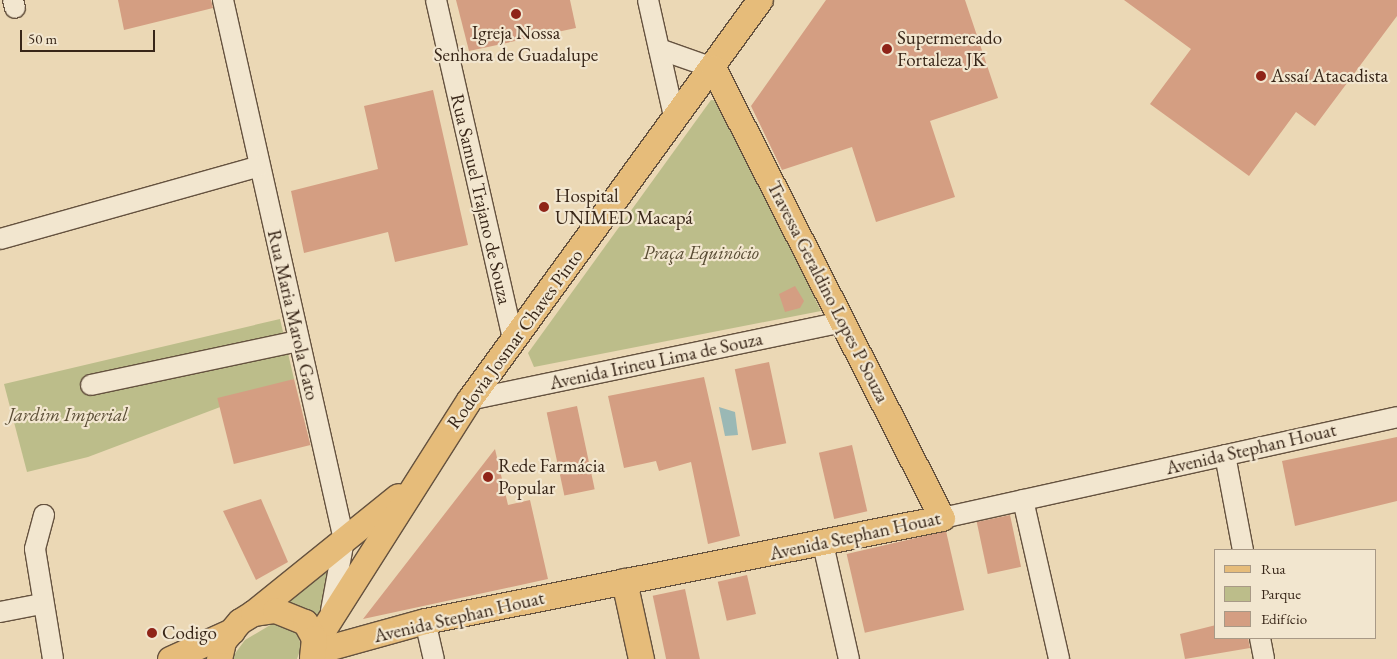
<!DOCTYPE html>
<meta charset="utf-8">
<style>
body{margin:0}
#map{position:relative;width:1397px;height:659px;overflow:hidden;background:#ebd8b5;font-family:"EB Garamond",serif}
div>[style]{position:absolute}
.green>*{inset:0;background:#bcbd8a}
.water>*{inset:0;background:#9ab8b5}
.building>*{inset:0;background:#d49e82;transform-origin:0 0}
.roads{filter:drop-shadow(1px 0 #65523f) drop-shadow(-1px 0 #65523f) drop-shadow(0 1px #65523f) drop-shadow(0 -1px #65523f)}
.minor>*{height:20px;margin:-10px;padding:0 10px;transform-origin:10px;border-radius:10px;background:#f2e6cf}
.major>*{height:25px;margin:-12.5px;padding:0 12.5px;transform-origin:12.5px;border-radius:12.5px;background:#e6bc7a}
.dots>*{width:14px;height:14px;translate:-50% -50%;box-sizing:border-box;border:2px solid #f2e6cf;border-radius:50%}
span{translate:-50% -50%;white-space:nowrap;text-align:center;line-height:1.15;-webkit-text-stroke:4.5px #f2e6cf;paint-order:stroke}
.poi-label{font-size:19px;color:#382618}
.left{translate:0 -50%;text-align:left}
.street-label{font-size:19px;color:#382618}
.park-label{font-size:19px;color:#594c34;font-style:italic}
.legend{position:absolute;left:1214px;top:549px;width:162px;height:90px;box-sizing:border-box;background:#f2e6cf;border:1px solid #a89986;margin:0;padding:6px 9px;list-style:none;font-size:15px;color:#382618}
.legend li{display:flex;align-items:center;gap:10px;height:25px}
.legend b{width:25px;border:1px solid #a89986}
.scale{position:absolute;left:20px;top:30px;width:135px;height:22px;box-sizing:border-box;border:2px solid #382618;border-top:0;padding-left:6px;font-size:15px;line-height:18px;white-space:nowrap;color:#382618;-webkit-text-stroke:4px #f2e6cf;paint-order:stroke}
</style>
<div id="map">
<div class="green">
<div style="clip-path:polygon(711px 100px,719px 101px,821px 311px,534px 367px,528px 353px)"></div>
<div style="clip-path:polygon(280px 319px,294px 379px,88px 457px,27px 472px,4px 384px)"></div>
<div style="clip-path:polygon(337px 556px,322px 622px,290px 605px,288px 592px)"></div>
<div style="clip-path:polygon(272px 624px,291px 626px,298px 633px,301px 647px,297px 659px,231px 659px,245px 640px)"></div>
</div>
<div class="water">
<div style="clip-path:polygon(719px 407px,735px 412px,738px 435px,725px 436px)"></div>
</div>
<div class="building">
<div style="clip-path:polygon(118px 0,211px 0,213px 8px,124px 30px)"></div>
<div style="clip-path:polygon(456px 0,570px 0,576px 28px,469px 51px)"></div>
<div style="clip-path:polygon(826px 0,965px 0,998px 98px,930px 121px,955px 197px,876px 222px,852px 147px,782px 170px,751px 106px)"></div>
<div style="clip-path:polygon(1124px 0,1397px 0,1397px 16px,1315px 126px,1296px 112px,1249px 176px,1150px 104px,1191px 49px)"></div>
<div style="clip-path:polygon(433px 90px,468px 245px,395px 262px,388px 232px,304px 253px,291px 191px,378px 169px,364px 106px)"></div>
<div style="clip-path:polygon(795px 286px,804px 301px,800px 308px,785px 312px,779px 294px)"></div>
<div style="left:769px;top:362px;width:83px;height:35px;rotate:78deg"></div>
<div style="clip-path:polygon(704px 377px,740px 536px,708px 544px,691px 462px,659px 471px,656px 461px,624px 468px,608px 396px)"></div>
<div style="left:294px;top:379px;width:68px;height:79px;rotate:76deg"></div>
<div style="left:577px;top:406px;width:85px;height:31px;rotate:78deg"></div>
<div style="clip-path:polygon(1397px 437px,1397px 501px,1295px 526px,1282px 461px)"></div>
<div style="left:852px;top:445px;width:68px;height:34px;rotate:77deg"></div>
<div style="clip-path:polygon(495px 449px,508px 505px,530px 500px,548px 579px,363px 619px)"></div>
<div style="clip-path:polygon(261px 499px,288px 562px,256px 580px,223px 511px)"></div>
<div style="left:1010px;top:515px;width:53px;height:34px;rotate:78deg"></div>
<div style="left:946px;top:531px;width:81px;height:102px;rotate:77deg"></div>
<div style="left:747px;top:575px;width:40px;height:30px;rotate:77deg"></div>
<div style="left:685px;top:589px;width:72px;height:33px;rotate:78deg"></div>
<div style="clip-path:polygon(1216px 625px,1216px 638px,1248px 638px,1250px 648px,1185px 659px,1180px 634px)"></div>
</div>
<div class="roads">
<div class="minor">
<div style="left:13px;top:0;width:8px;rotate:76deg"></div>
<div style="left:223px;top:0;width:553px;rotate:77.37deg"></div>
<div style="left:344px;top:540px;width:72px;rotate:100.4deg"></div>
<div style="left:436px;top:0;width:348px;rotate:77.2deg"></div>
<div style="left:648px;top:0;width:124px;rotate:77.4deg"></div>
<div style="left:659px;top:49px;width:57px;rotate:19.4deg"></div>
<div style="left:0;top:239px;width:269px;rotate:-15.7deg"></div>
<div style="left:91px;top:385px;width:212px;rotate:-12deg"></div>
<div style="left:469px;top:400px;width:382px;rotate:-11.8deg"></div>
<div style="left:1225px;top:455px;width:97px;rotate:79.3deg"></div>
<div style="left:1023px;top:500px;width:163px;rotate:77.2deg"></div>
<div style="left:44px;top:515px;width:35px;rotate:105deg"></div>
<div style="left:35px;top:549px;width:111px;rotate:80.7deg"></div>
<div style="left:942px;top:518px;width:466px;rotate:-12.5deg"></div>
<div style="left:823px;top:544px;width:118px;rotate:77.3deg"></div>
<div style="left:0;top:612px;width:42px;rotate:-11deg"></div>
<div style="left:425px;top:621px;width:39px;rotate:77deg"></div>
<div style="left:1260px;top:638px;width:21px;rotate:79deg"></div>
</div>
<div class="major">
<div style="left:624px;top:581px;width:80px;rotate:77.7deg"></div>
<div style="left:253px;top:613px;width:186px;rotate:-38.9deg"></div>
<div style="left:314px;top:644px;width:289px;rotate:-57.6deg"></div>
<div style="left:469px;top:400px;width:495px;rotate:-54deg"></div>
<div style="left:313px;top:652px;width:116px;rotate:-15.5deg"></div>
<div style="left:425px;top:621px;width:527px;rotate:-11.27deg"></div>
<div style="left:942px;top:518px;width:505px;rotate:-116.97deg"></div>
<div style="left:170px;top:659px;width:68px;rotate:-24.3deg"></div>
<div style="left:219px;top:659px;width:18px;rotate:-77deg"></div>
<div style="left:223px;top:641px;width:26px;rotate:-50deg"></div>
<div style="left:240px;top:621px;width:15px;rotate:-32deg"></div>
<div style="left:253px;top:613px;width:22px;rotate:-8deg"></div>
<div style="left:275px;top:610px;width:32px;rotate:22deg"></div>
<div style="left:305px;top:622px;width:18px;rotate:61deg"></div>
<div style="left:314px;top:638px;width:19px;rotate:96deg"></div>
</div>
</div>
<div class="dots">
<div style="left:516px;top:14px;background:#8f2418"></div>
<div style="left:887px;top:49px;background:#8f2418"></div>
<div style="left:1261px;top:76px;background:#8f2418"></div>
<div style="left:544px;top:207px;background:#8f2418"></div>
<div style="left:488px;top:477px;background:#8f2418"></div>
<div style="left:152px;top:633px;background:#8f2418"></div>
</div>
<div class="poi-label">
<span style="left:516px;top:44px">Igreja Nossa<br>Senhora de Guadalupe</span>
<span class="left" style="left:897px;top:49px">Supermercado<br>Fortaleza JK</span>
<span class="left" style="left:1271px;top:76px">Assaí Atacadista</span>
<span class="left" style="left:555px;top:207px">Hospital<br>UNIMED Macapá</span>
<span class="left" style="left:498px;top:477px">Rede Farmácia<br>Popular</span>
<span class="left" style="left:162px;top:633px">Codigo</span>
</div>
<div class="street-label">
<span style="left:481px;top:199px;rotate:77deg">Rua Samuel Trajano de Souza</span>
<span style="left:828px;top:292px;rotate:63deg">Travessa Geraldino Lopes P Souza</span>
<span style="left:293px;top:315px;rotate:77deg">Rua Maria Marola Gato</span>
<span style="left:515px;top:339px;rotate:-54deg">Rodovia Josmar Chaves Pinto</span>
<span style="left:656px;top:361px;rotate:-12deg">Avenida Irineu Lima de Souza</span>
<span style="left:1251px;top:449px;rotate:-13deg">Avenida Stephan Houat</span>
<span style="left:855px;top:536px;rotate:-12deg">Avenida Stephan Houat</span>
<span style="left:459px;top:617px;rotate:-13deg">Avenida Stephan Houat</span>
</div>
<div class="park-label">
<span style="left:701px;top:253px">Praça Equinócio</span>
<span style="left:68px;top:415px">Jardim Imperial</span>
</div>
<ul class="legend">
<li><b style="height:6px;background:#e6bc7a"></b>Rua</li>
<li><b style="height:14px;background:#bcbd8a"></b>Parque</li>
<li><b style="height:14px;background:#d49e82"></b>Edifício</li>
</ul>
<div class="scale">50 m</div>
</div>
